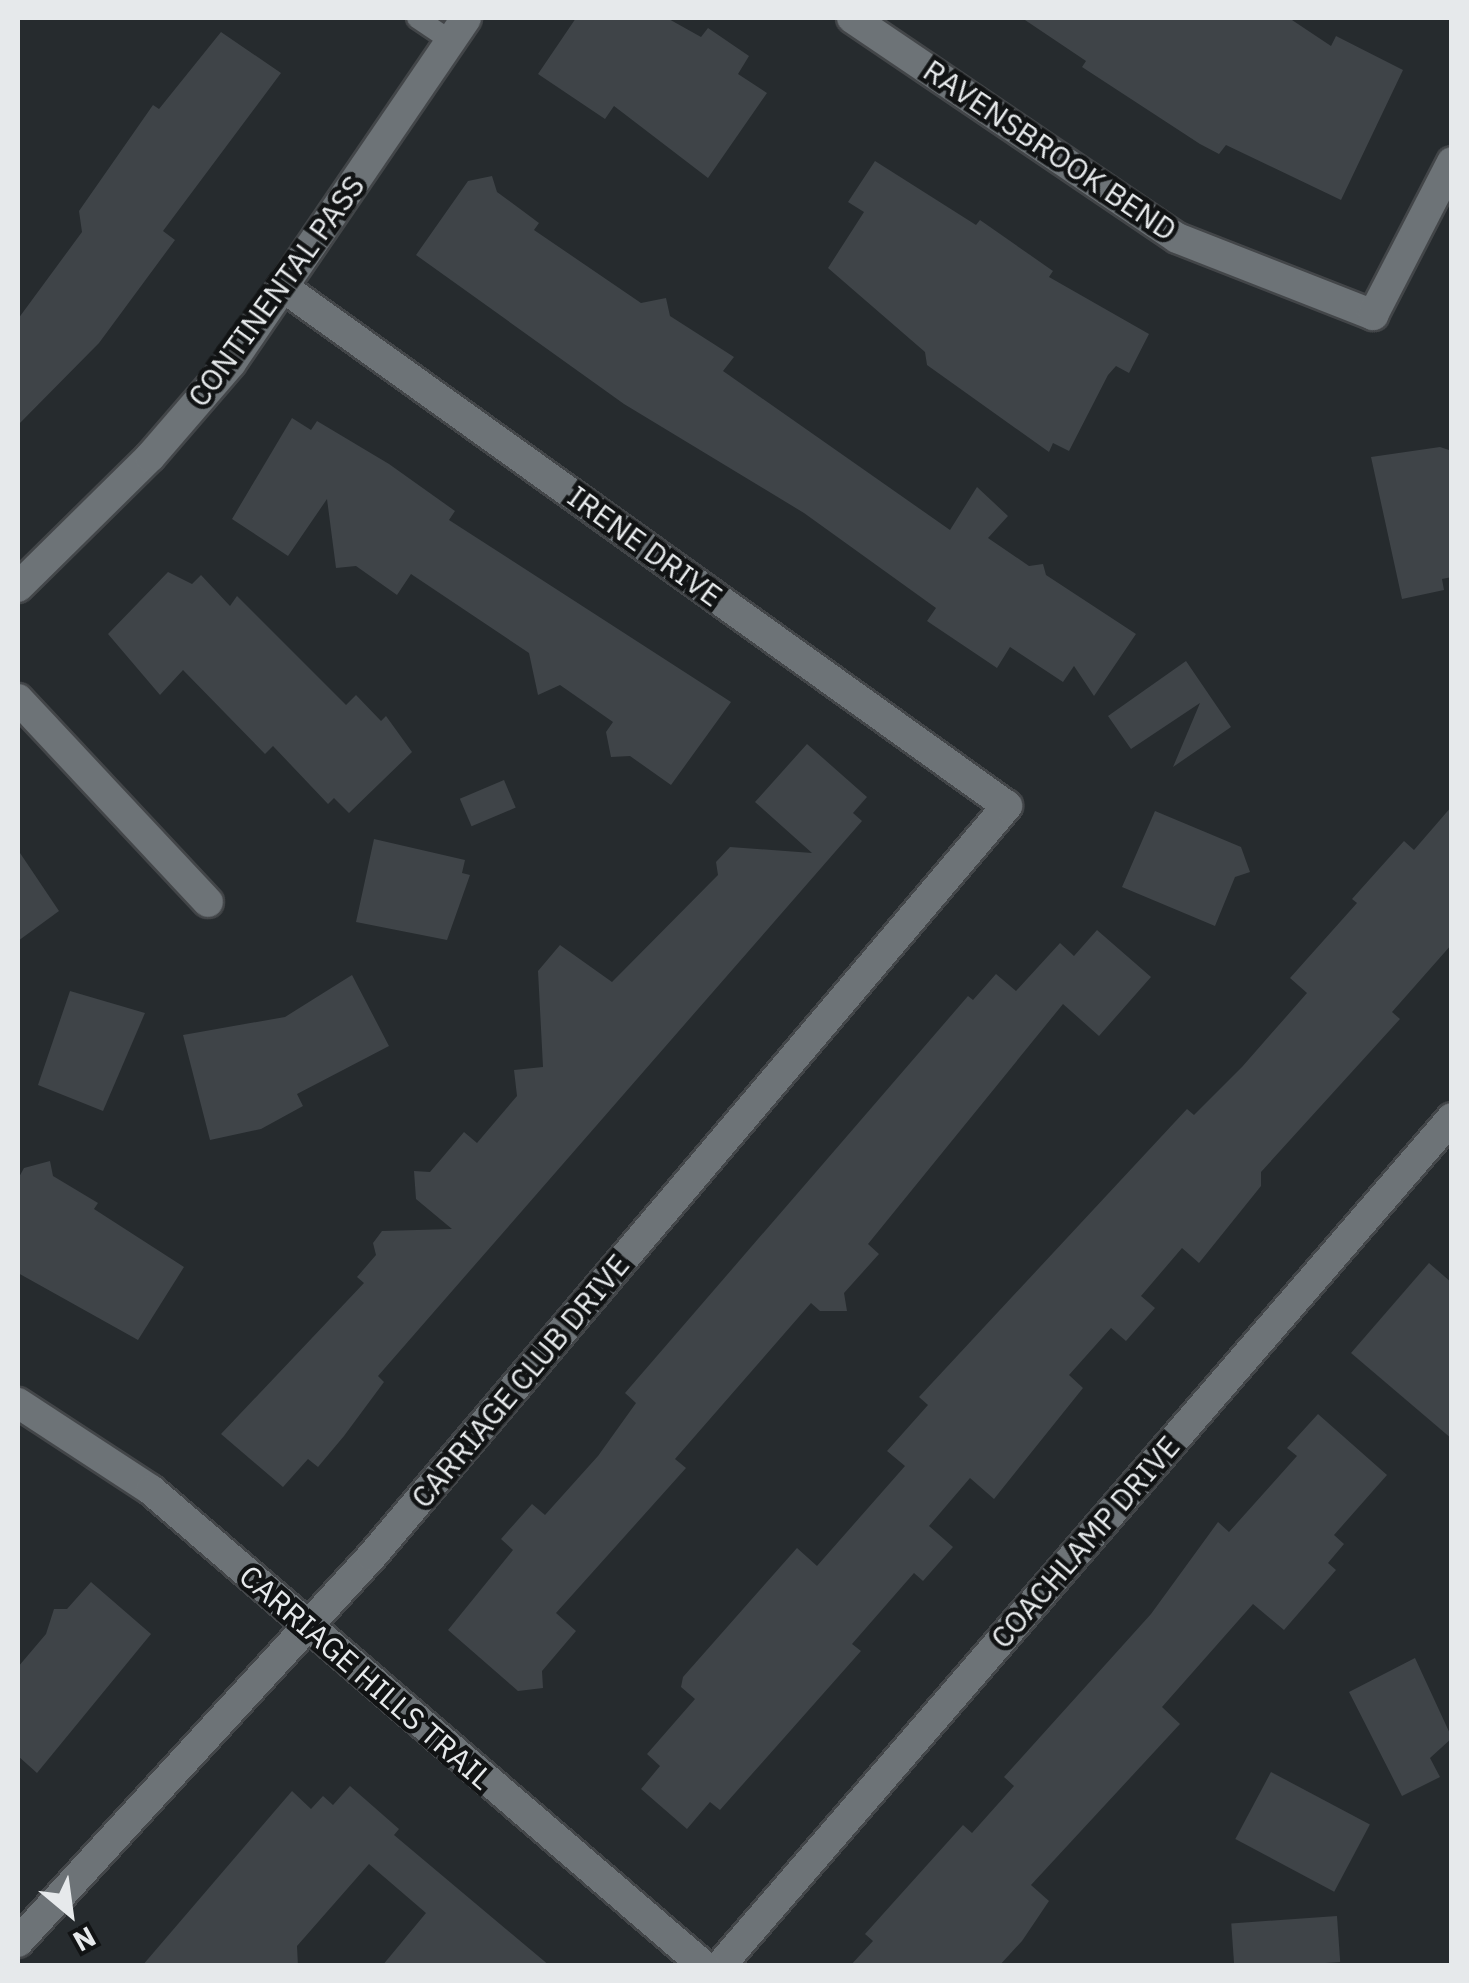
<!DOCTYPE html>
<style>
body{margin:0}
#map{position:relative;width:1469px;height:1983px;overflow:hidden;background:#262b2e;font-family:"IBM Plex Sans",sans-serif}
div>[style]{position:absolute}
.building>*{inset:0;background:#3f4448;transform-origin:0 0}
.roads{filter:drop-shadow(2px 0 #434649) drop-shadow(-2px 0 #434649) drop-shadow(0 2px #434649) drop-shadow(0 -2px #434649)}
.service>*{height:20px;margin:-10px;padding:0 10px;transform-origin:10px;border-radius:10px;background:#6d7377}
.minor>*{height:30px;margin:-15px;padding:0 15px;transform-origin:15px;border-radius:15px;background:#6d7377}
.tertiary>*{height:30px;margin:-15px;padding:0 15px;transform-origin:15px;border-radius:15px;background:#6d7377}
span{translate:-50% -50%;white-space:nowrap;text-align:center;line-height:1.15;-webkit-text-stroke:9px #111314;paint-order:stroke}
.street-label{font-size:30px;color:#e6e9eb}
.frame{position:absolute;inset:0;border:20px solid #e6e9eb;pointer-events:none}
.north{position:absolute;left:20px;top:1863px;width:100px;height:100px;-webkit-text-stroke:8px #111314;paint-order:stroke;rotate:151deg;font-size:28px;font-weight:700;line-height:40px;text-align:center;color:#e6e9eb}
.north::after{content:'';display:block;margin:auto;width:35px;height:45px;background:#e6e9eb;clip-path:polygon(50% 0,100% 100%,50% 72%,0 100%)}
</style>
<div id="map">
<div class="building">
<div style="clip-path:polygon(576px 18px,667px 18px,701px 37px,708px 28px,749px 56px,738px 74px,767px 93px,708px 178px,614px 106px,605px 119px,538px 74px)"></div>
<div style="clip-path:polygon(1022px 18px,1289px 18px,1331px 46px,1336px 36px,1403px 70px,1341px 200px,1226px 145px,1219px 154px,1200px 144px,1082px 67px,1086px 61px)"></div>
<div style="clip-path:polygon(221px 32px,281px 73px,163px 231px,175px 240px,99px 343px,18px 425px,18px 319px,82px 232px,79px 211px,153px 105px,159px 109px)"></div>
<div style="clip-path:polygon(875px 161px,976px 225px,980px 220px,1053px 271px,1049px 277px,1149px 334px,1129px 373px,1116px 366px,1108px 375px,1069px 451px,1053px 443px,1049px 452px,927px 365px,925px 352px,828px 268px,864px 212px,848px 202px)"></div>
<div style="clip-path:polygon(492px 176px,497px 192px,539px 223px,534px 230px,641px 303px,666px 298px,670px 316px,734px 357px,723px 371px,950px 530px,977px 487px,1008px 516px,988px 538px,1029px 566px,1043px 564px,1046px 575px,1136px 634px,1094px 696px,1074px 666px,1063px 682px,1010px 647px,997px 668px,927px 621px,936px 608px,804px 513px,624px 404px,416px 255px,468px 181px)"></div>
<div style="clip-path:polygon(292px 418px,311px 430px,317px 421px,389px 464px,455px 511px,449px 520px,731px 702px,671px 785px,630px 756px,611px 757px,606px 732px,613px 722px,560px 685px,538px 695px,529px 653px,411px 574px,397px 595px,356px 566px,336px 568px,327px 499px,288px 556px,232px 519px)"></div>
<div style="clip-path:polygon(1440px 447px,1452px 451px,1452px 577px,1442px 579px,1444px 590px,1402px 599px,1371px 457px)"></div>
<div style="clip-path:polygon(168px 572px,192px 584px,201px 575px,230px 606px,237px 596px,346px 705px,356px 695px,381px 721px,386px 716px,412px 752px,349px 813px,334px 798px,328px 804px,273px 746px,265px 754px,183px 670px,160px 695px,108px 634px)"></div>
<div style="clip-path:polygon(1186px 661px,1231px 727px,1173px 767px,1200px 703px,1131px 749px,1108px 716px)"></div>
<div style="clip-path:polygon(807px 744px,867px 797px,853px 813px,862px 821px,378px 1376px,384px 1382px,344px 1436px,318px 1467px,308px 1459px,283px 1487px,221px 1434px,364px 1283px,357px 1277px,376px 1255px,373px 1243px,382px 1231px,452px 1229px,416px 1199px,414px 1171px,430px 1172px,464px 1132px,477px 1143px,517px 1096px,514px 1070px,543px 1067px,538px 971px,560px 945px,612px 982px,718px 875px,716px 862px,730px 847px,812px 853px,755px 802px)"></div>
<div style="left:504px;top:780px;width:30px;height:48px;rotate:67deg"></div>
<div style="clip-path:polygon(1452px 806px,1452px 944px,1392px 1012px,1400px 1019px,1261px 1172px,1261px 1186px,1199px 1263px,1182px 1248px,1141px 1296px,1155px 1308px,1126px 1341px,1111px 1328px,1069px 1375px,1083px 1388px,994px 1499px,970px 1478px,929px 1526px,953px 1547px,923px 1581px,914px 1573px,852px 1644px,861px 1651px,720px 1810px,710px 1802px,687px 1829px,641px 1789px,660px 1766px,647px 1754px,695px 1699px,681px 1687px,683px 1677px,797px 1548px,817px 1566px,905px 1466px,887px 1451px,928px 1405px,919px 1397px,1187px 1109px,1194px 1115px,1242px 1067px,1307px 993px,1290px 978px,1357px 903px,1352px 899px,1404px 841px,1414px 850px)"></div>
<div style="clip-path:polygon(1155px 811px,1241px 847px,1250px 872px,1235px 877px,1215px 926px,1122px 887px)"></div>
<div style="clip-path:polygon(374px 839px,465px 860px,462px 873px,470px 875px,447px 940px,356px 922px)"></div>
<div style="clip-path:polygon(18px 850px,59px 911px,18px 941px)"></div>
<div style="clip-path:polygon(1097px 930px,1151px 977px,1099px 1036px,1063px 1004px,868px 1244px,879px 1254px,844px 1293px,847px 1311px,820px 1311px,811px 1303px,675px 1459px,686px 1468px,556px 1613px,576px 1631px,542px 1671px,543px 1688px,518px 1691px,448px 1630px,513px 1550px,501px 1539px,532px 1504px,545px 1515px,598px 1456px,636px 1403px,625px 1393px,968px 996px,973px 1000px,996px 974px,1016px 991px,1060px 943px,1074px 956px)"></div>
<div style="clip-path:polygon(352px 975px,389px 1046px,297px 1094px,303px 1106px,261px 1129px,210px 1140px,183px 1035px,285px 1017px)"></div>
<div style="clip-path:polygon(70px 991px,145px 1013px,103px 1111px,38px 1085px)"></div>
<div style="clip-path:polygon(50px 1161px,53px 1176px,98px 1203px,94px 1209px,184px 1267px,138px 1340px,18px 1273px,18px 1179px,24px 1168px)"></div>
<div style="clip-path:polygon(1429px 1263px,1452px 1283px,1452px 1439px,1351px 1353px)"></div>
<div style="clip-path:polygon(1318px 1414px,1387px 1475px,1334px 1535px,1344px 1544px,1328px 1563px,1336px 1570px,1284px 1630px,1253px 1604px,1162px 1707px,1180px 1724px,1031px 1885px,1049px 1901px,1022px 1941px,999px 1966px,850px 1966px,873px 1941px,865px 1934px,963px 1825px,972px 1833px,1014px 1786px,1004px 1777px,1151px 1614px,1218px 1522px,1229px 1532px,1297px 1456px,1287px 1448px)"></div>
<div style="clip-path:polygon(91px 1582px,151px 1634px,37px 1773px,18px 1756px,18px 1667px,46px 1634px,54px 1609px,67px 1609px)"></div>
<div style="clip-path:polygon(1415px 1658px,1452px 1738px,1430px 1758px,1440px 1777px,1402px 1796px,1349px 1692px)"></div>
<div style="left:1271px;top:1772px;width:112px;height:76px;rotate:28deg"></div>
<div style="clip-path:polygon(350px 1786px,399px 1829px,394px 1835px,550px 1966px,382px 1966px,426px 1913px,369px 1864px,297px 1946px,298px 1966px,142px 1966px,292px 1791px,311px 1809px,323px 1796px,333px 1805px)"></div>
<div style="left:1337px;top:1916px;width:46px;height:106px;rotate:86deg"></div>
</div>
<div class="roads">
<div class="service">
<div style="left:417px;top:18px;width:41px;rotate:34.1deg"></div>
</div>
<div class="minor">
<div style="left:852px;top:18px;width:392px;rotate:34.1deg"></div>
<div style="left:1177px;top:238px;width:211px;rotate:21.4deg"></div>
<div style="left:1373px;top:315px;width:172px;rotate:-62.7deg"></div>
<div style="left:18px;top:699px;width:278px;rotate:46.9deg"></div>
<div style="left:18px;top:1942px;width:524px;rotate:-47.48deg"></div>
<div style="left:372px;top:1556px;width:983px;rotate:-49.75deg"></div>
<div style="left:1007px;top:806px;width:891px;rotate:-144.37deg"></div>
<div style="left:720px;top:1966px;width:1120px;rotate:-49.2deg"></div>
</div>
<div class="tertiary">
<div style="left:18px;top:587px;width:185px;rotate:-44.6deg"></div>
<div style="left:150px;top:457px;width:124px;rotate:-49.2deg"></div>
<div style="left:231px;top:363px;width:417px;rotate:-55.7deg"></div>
<div style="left:18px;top:1403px;width:159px;rotate:33.2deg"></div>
<div style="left:151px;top:1490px;width:730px;rotate:40.72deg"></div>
</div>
</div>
<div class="street-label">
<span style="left:1050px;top:150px;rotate:34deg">RAVENSBROOK BEND</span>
<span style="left:276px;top:291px;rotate:-54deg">CONTINENTAL PASS</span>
<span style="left:645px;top:546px;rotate:36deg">IRENE DRIVE</span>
<span style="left:520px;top:1381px;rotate:-50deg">CARRIAGE CLUB DRIVE</span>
<span style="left:1085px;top:1542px;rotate:-49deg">COACHLAMP DRIVE</span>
<span style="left:366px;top:1677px;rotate:41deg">CARRIAGE HILLS TRAIL</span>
</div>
<div class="frame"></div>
<div class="north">N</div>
</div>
